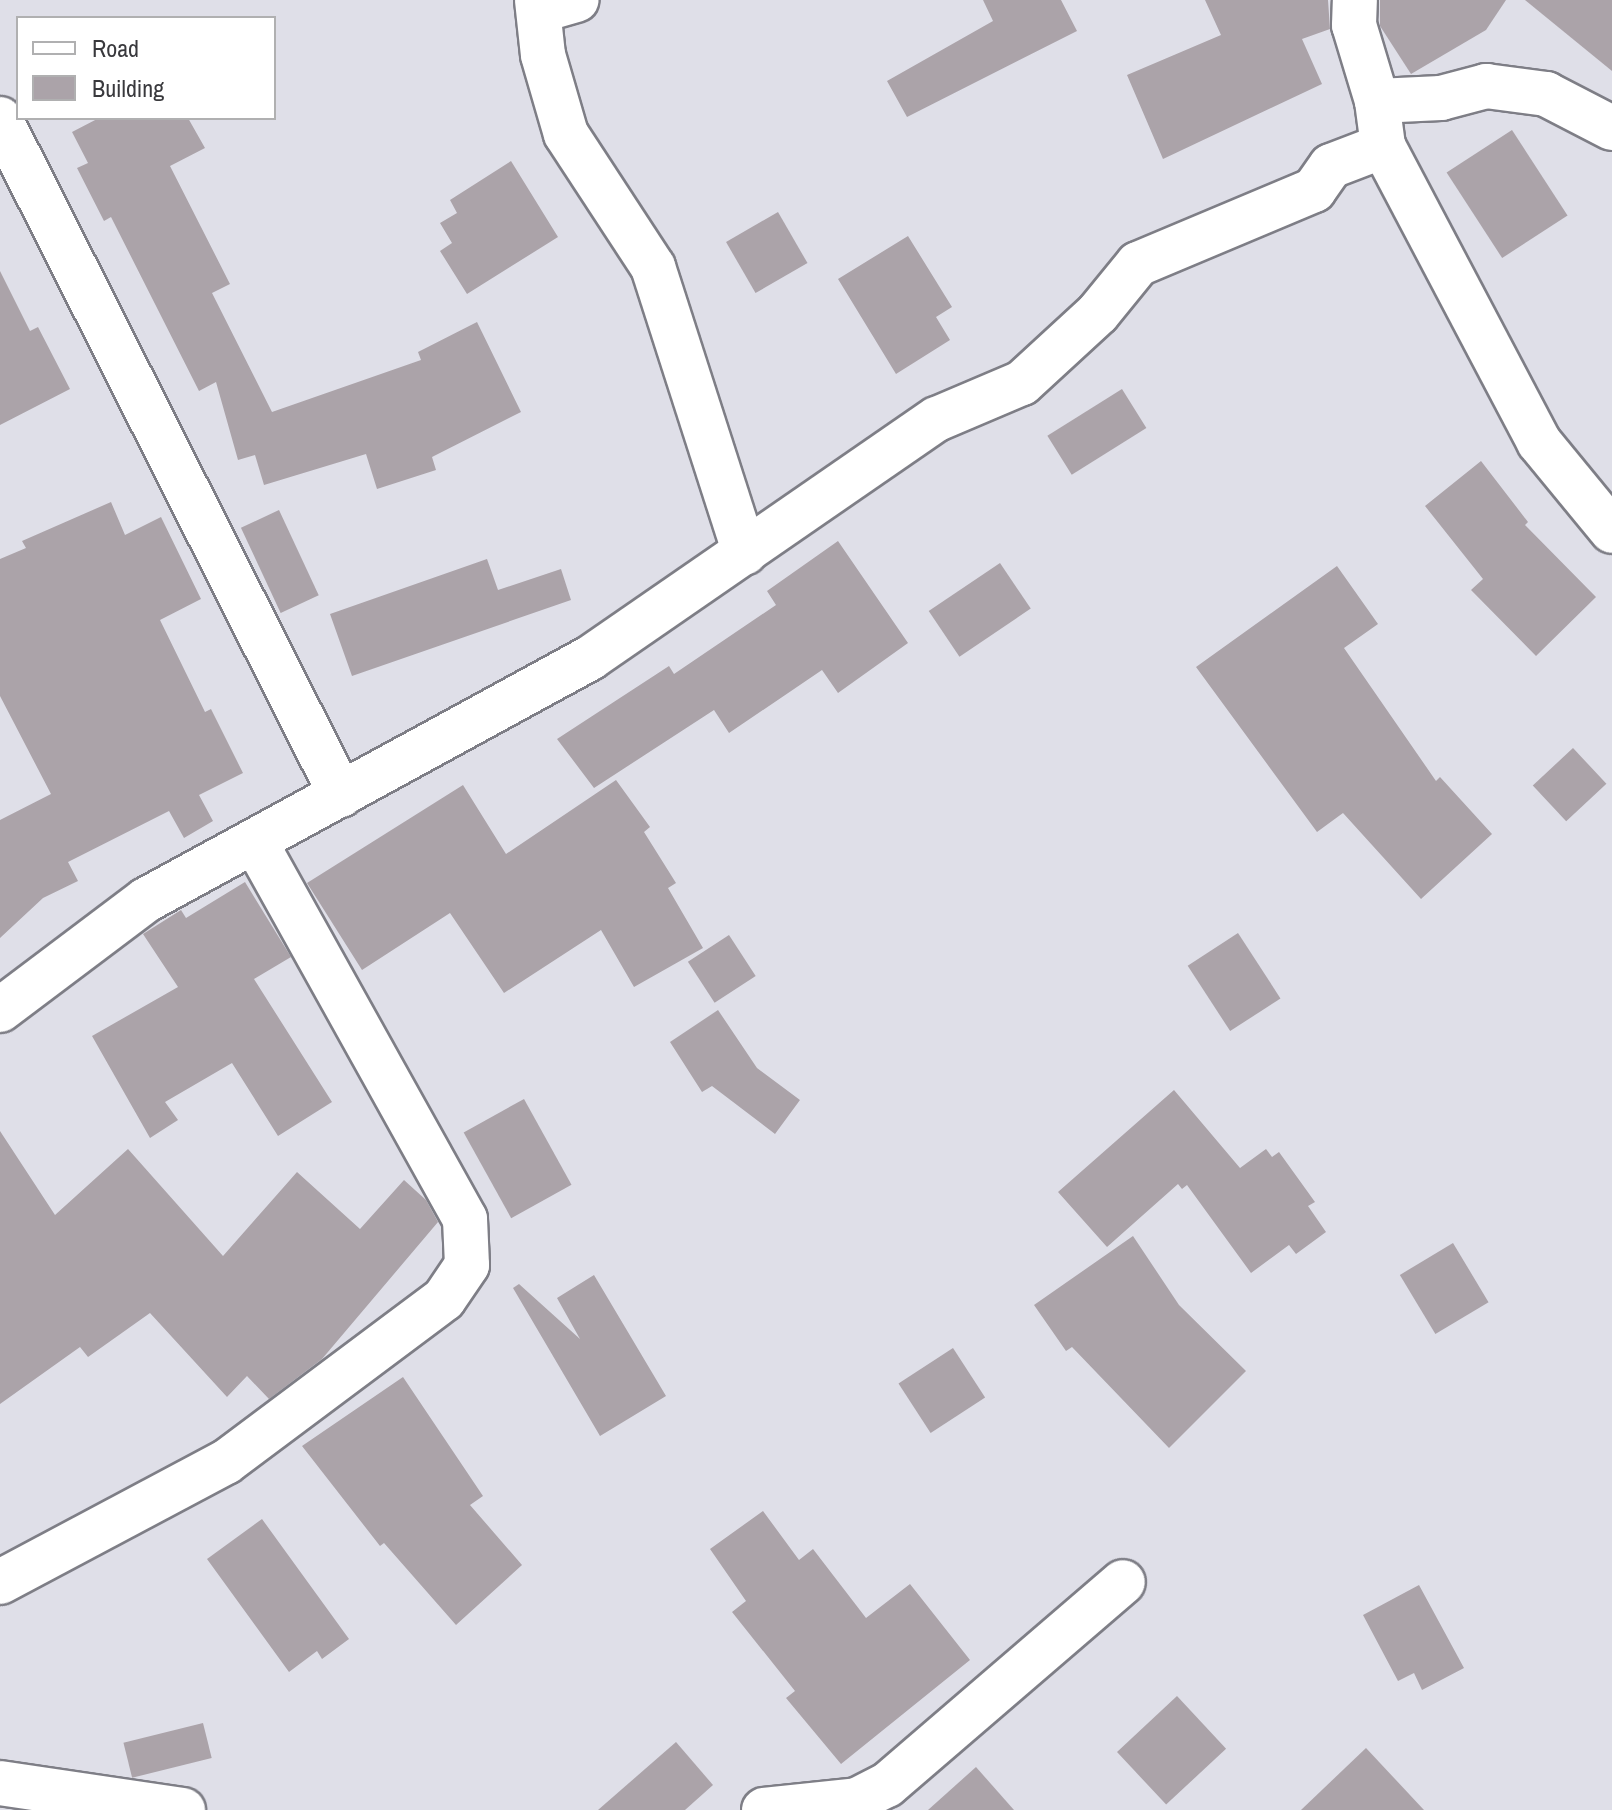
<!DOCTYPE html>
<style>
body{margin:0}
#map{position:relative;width:1612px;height:1810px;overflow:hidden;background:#dfdfe8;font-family:"Archivo Narrow",sans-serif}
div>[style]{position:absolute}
.building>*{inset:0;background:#aba3a9;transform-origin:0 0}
.roads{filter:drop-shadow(2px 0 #7e7e86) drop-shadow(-2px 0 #7e7e86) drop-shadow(0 2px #7e7e86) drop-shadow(0 -2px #7e7e86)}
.minor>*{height:44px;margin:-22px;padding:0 22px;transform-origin:22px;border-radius:22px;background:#fff}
span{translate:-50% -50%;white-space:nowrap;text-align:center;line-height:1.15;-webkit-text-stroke:7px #fff;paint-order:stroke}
.legend{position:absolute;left:16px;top:16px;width:260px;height:104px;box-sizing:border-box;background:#fff;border:2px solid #b0b0b1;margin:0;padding:10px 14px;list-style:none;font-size:24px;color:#39393d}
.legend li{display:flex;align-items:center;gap:16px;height:40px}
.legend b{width:40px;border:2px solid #b0b0b1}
</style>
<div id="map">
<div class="building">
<div style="clip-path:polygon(983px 0,1061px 0,1077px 31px,907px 117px,887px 81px,993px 21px)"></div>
<div style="clip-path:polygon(1205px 0,1328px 0,1330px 29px,1302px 39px,1322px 84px,1163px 159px,1127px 75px,1221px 35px)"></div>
<div style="clip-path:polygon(1380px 0,1506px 0,1486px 30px,1411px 74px,1380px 26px)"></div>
<div style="clip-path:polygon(1525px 0,1612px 0,1612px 71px)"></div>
<div style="clip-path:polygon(99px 118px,188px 118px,205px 148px,170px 166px,230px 284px,212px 293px,272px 412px,421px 360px,418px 352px,477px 322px,521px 412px,432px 457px,436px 470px,377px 489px,366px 454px,264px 485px,255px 455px,238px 460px,216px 382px,199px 391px,111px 217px,104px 221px,77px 168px,88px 163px,72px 132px)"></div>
<div style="left:1512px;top:130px;width:102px;height:78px;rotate:57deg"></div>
<div style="clip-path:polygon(511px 161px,558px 237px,467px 294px,440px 251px,452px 243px,440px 223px,457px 213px,450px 200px)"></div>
<div style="left:778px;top:212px;width:59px;height:60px;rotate:60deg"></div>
<div style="clip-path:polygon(908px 236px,952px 307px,936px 317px,950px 340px,896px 374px,838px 279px)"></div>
<div style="clip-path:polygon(0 271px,30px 331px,38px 327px,70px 389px,0 425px)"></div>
<div style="left:1122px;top:389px;width:46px;height:88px;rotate:58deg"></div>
<div style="clip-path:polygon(1481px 461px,1528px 522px,1525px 525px,1596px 597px,1536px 656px,1471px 590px,1483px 579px,1425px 506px)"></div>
<div style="clip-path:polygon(111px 502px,125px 535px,161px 517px,201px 599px,160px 620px,205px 712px,211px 709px,243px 773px,199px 795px,213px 821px,184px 838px,169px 811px,68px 862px,78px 881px,43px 898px,0 938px,0 820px,51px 794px,0 696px,0 559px,26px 548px,22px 541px)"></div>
<div style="left:279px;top:510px;width:94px;height:42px;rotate:65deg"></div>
<div style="clip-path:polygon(838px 541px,908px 643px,838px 693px,822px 670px,729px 733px,714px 710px,594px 788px,557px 739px,669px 666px,674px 674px,776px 605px,767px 591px)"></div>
<div style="clip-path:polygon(487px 559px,498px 590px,561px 569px,571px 600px,352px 676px,330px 614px)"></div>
<div style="left:1000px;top:563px;width:55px;height:86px;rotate:56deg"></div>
<div style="clip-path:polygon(1337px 566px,1378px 624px,1344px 648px,1436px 781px,1440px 777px,1492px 834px,1421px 899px,1343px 813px,1317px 832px,1196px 667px)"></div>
<div style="left:1573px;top:748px;width:49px;height:55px;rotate:47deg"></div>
<div style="clip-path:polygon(616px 780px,650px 827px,644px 832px,676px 883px,668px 888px,703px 948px,634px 987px,601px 930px,504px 993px,450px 913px,362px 970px,307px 883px,463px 785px,506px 854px)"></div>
<div style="clip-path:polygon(245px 882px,291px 957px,254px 979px,332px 1102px,278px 1136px,232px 1063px,165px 1102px,178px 1120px,150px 1138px,92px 1036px,178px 987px,143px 934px,181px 910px,186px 918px)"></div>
<div style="left:1238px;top:933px;width:78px;height:60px;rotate:57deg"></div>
<div style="left:729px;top:935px;width:49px;height:49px;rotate:57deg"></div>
<div style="clip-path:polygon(718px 1010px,757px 1068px,800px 1100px,775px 1134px,712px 1086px,702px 1092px,670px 1042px)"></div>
<div style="clip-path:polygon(1174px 1090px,1240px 1168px,1266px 1149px,1272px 1157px,1279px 1152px,1315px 1202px,1308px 1206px,1326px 1232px,1296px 1254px,1289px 1245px,1251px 1273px,1187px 1185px,1182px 1189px,1178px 1184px,1107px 1247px,1058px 1192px)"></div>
<div style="left:524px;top:1099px;width:98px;height:69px;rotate:61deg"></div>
<div style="clip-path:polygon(0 1131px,55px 1215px,128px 1149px,223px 1256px,297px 1172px,360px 1229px,404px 1180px,426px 1200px,438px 1222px,322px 1359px,269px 1399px,247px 1376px,227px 1397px,150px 1313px,88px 1357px,80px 1347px,0 1404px)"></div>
<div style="clip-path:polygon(1133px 1236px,1179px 1305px,1246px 1371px,1169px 1448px,1072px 1347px,1066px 1351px,1034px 1305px)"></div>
<div style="left:1453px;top:1243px;width:69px;height:62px;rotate:59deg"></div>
<div style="clip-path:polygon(594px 1275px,666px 1396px,600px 1436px,513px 1288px,519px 1284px,580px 1339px,557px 1298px)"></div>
<div style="left:953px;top:1348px;width:59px;height:65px;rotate:57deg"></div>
<div style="clip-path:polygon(403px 1377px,483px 1496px,470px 1505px,522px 1565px,456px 1625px,384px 1543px,380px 1546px,302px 1446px)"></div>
<div style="clip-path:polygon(763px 1511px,799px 1560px,813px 1549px,866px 1618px,910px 1584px,970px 1660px,841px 1764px,786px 1698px,795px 1691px,732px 1612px,746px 1601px,710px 1549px)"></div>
<div style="clip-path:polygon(262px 1519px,349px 1639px,322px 1659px,317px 1651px,289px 1672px,207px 1559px)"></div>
<div style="clip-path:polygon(1419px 1585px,1464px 1668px,1422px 1690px,1414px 1673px,1398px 1681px,1363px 1615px)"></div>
<div style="left:1177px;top:1696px;width:72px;height:82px;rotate:47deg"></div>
<div style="left:203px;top:1723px;width:36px;height:82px;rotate:76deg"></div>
<div style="clip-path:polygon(676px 1742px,713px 1785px,685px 1810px,598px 1810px)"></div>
<div style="clip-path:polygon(1366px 1748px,1424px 1810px,1301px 1810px)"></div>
<div style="clip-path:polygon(976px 1767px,1014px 1810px,928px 1810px)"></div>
</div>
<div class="roads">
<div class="minor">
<div style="left:537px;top:0;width:55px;rotate:83.8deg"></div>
<div style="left:543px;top:55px;width:82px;rotate:73.8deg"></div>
<div style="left:566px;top:134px;width:159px;rotate:56.8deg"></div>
<div style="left:653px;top:267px;width:300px;rotate:72.2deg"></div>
<div style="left:541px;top:10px;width:37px;rotate:-16deg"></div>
<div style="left:1377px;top:101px;width:64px;rotate:-2.7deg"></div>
<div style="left:1441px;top:98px;width:47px;rotate:-14.9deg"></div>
<div style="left:1486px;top:86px;width:61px;rotate:7.6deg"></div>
<div style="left:1546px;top:94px;width:74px;rotate:27.3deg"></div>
<div style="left:0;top:119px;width:757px;rotate:63.23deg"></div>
<div style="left:1383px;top:146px;width:335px;rotate:62.2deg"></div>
<div style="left:1539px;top:442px;width:115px;rotate:50.6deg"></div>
<div style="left:0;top:1010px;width:183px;rotate:-37deg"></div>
<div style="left:146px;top:900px;width:506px;rotate:-28.59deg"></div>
<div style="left:590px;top:658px;width:421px;rotate:-34.6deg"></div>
<div style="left:937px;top:419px;width:92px;rotate:-23deg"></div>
<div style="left:1022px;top:383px;width:103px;rotate:-42.6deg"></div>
<div style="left:1098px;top:313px;width:63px;rotate:-50.8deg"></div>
<div style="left:1138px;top:264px;width:191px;rotate:-22.8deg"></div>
<div style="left:1314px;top:190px;width:29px;rotate:-55deg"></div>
<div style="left:1331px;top:166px;width:56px;rotate:-21deg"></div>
<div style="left:1383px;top:146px;width:45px;rotate:-97.6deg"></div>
<div style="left:1377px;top:101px;width:79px;rotate:-106.8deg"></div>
<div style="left:1354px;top:25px;width:25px;rotate:-88deg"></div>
<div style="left:0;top:1582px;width:256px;rotate:-28deg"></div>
<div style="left:226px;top:1462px;width:272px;rotate:-36.8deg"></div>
<div style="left:444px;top:1299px;width:41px;rotate:-55.9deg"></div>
<div style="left:467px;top:1265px;width:46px;rotate:-92.5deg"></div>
<div style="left:465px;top:1219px;width:432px;rotate:-119.1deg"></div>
<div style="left:0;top:1783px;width:185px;rotate:8.4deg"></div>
<div style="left:764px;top:1810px;width:94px;rotate:-6.1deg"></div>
<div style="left:857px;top:1800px;width:34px;rotate:-27deg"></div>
<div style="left:887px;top:1785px;width:311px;rotate:-40.7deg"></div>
</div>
</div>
<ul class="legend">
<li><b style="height:10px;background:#fff"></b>Road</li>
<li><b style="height:22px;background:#aba3a9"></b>Building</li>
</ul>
</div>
